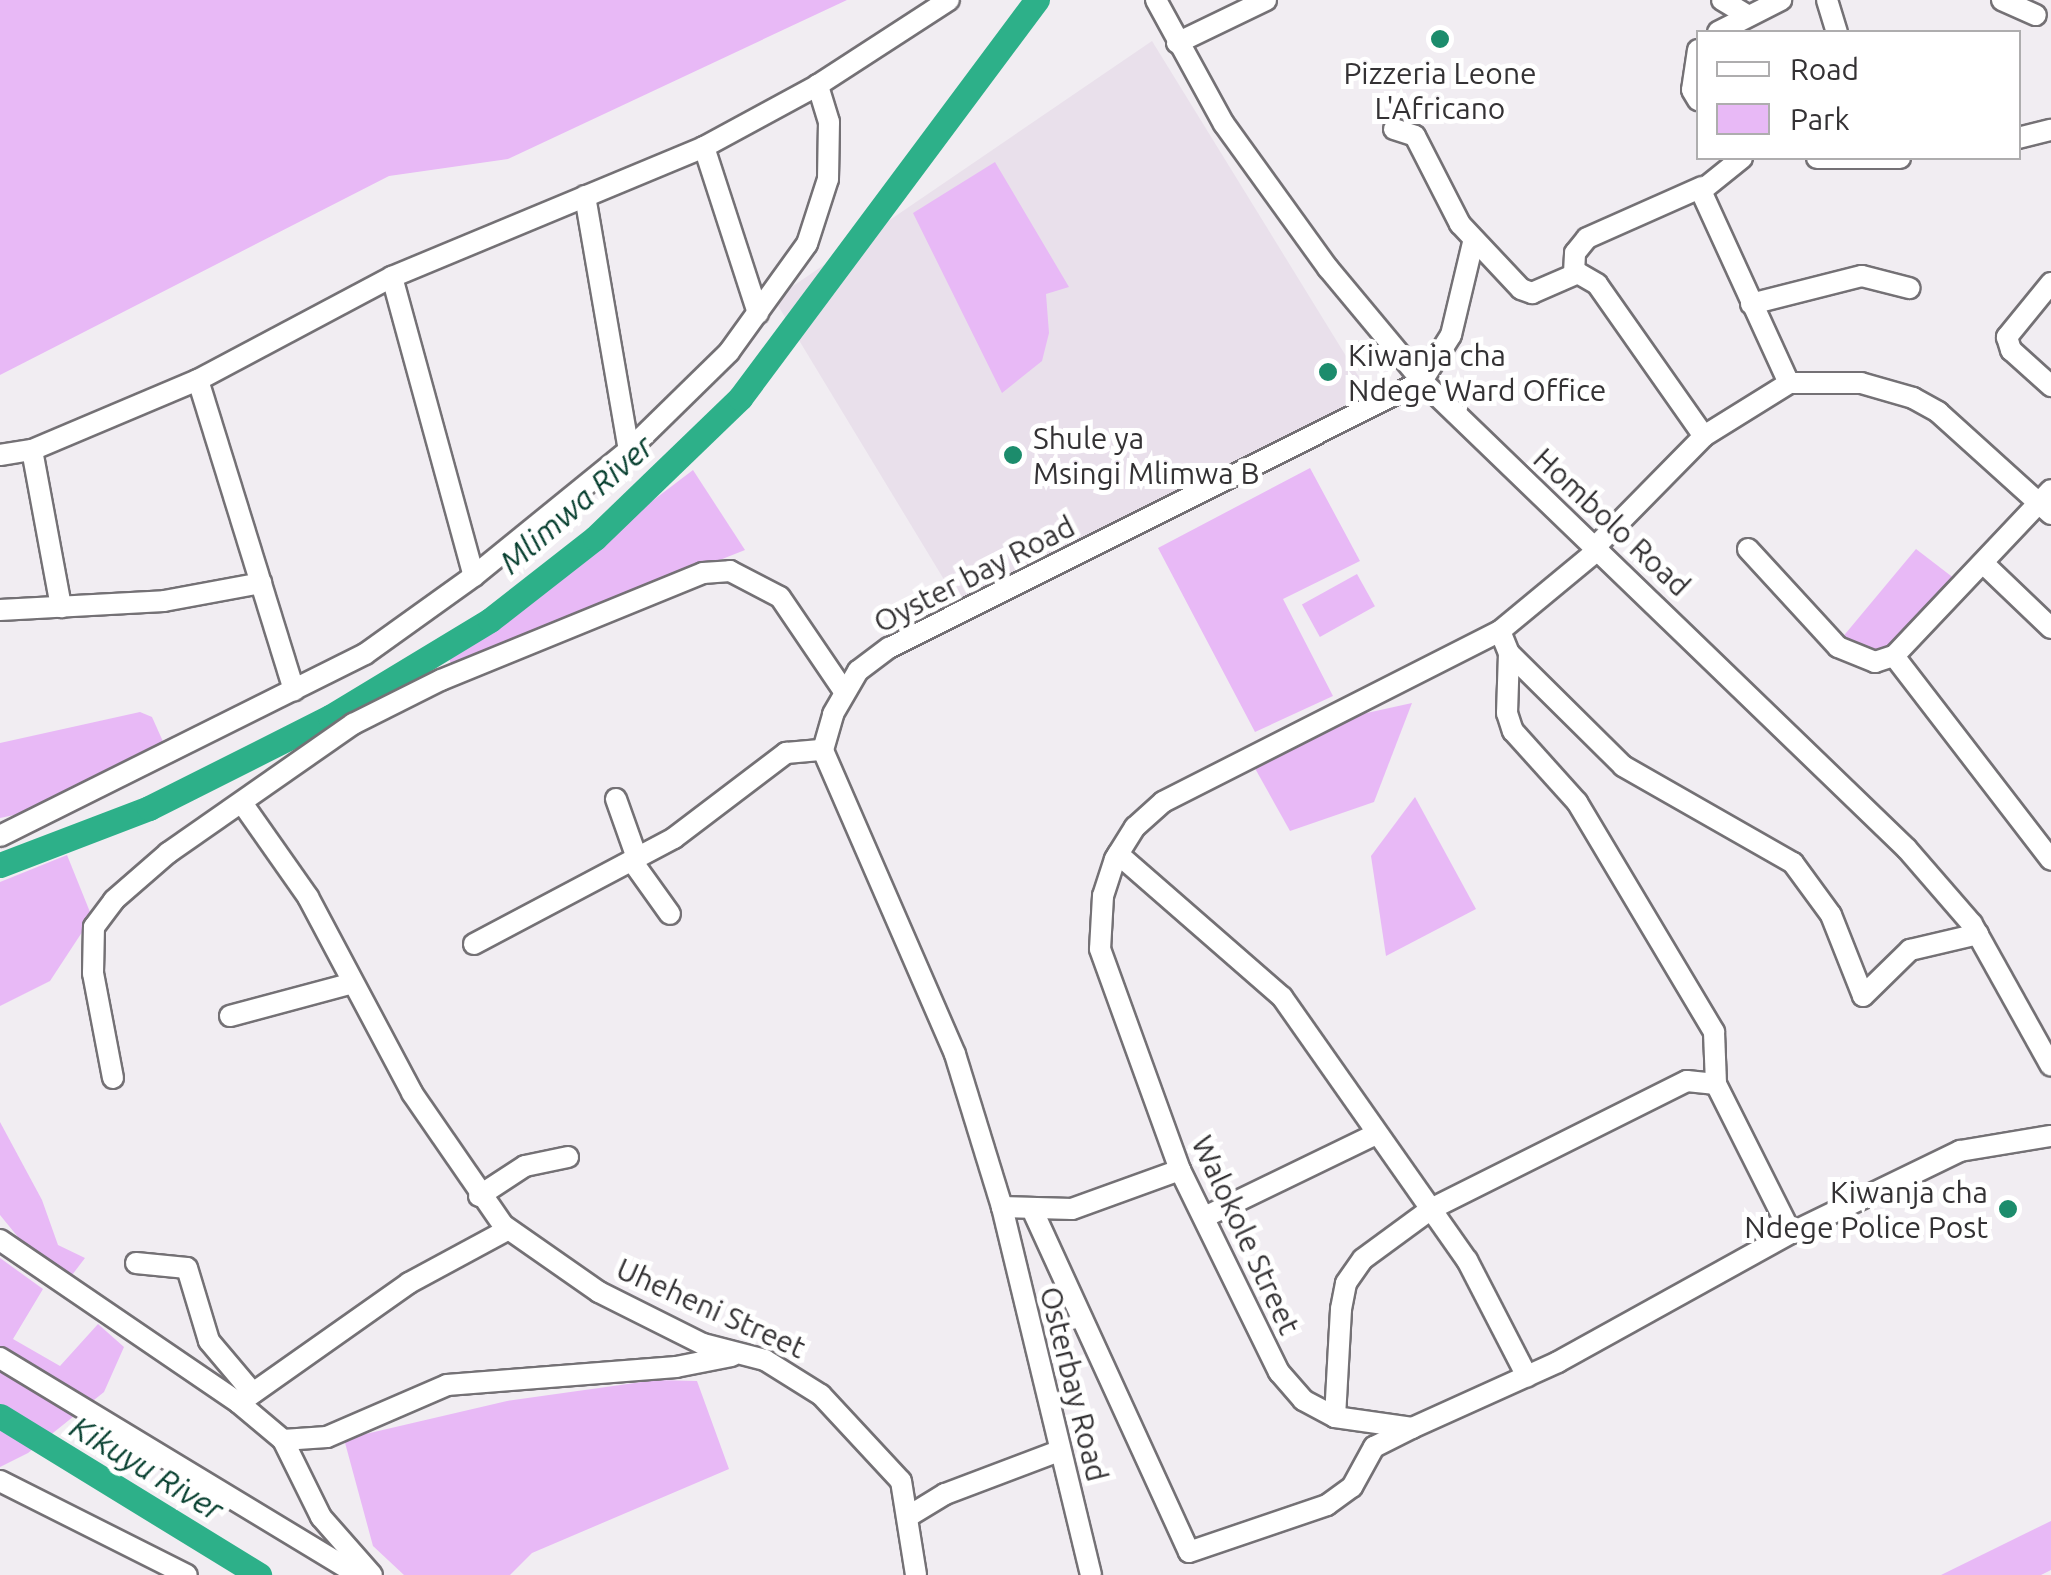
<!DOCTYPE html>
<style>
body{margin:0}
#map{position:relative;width:2051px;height:1575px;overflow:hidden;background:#f1edf2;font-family:Ubuntu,sans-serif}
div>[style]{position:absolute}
.built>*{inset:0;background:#e9e0eb}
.green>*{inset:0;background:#e8b9f6;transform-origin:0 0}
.river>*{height:25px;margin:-12.5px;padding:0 12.5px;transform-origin:12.5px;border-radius:12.5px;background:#2db089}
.roads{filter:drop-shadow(2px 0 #747175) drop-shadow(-2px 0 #747175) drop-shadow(0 2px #747175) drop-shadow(0 -2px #747175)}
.minor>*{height:20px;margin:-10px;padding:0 10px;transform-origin:10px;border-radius:10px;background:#fff}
.dots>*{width:28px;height:28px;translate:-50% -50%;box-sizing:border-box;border:5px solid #fff;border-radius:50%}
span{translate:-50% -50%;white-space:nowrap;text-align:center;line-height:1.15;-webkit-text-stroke:10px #fff;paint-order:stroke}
.poi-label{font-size:30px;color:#343234}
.left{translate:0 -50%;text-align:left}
.right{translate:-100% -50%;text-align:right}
.street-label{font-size:30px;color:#343234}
.water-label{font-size:32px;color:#084030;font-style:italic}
.legend{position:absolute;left:1696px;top:30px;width:325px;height:130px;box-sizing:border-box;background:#fff;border:2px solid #aeadae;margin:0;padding:12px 18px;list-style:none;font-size:30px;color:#343234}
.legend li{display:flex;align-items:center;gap:20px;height:50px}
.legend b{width:50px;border:2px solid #aeadae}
</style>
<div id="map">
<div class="built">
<div style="clip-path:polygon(1152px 41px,1370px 395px,957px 601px,774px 299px)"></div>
</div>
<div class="green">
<div style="clip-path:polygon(0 0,847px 0,508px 159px,389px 176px,0 375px)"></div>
<div style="clip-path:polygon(995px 162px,1069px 287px,1046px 294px,1049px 333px,1042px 361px,1002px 393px,913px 213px)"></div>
<div style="clip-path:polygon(1310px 468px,1360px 561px,1283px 599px,1333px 696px,1255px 732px,1158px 548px)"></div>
<div style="clip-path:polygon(693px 470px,745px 550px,452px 666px,448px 656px)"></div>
<div style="clip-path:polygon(1916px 549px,1955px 579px,1879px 656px,1841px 639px)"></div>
<div style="left:1357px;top:574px;width:37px;height:63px;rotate:61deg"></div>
<div style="clip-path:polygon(1412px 703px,1374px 802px,1290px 831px,1252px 763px,1353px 716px)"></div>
<div style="clip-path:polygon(140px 712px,152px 717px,165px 746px,38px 810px,0 818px,0 743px)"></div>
<div style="clip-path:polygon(1415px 797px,1476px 909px,1386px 956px,1371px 856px)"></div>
<div style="clip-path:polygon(67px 855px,92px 917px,50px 981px,0 1006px,0 882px)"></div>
<div style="clip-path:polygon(0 1122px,42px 1200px,58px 1245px,85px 1258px,69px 1279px,31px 1253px,0 1215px)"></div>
<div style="clip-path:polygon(0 1258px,43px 1289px,13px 1339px,60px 1366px,98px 1324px,124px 1347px,104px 1392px,28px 1453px,0 1467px)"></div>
<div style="clip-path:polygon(656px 1380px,697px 1381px,729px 1469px,532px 1553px,510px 1575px,404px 1575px,373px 1546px,344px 1439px,507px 1401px)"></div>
<div style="clip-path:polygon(2051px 1521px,2051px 1570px,2041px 1575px,1941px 1575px)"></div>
</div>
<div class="river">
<div style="left:0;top:865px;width:160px;rotate:-20.9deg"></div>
<div style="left:149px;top:808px;width:203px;rotate:-26.7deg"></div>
<div style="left:330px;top:717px;width:187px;rotate:-31.2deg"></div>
<div style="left:490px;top:620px;width:133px;rotate:-38deg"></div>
<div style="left:595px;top:538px;width:202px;rotate:-44deg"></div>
<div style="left:740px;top:398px;width:497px;rotate:-53.3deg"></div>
<div style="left:0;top:1416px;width:304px;rotate:31.5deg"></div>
</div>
<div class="roads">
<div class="minor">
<div style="left:1156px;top:0;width:141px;rotate:61.3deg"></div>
<div style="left:1224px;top:124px;width:178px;rotate:54.2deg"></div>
<div style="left:1328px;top:268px;width:147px;rotate:50.2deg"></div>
<div style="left:1422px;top:381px;width:674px;rotate:43.98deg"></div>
<div style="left:1907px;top:849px;width:99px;rotate:49.1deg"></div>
<div style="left:1972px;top:924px;width:162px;rotate:60.9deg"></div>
<div style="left:1722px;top:0;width:31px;rotate:31deg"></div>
<div style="left:1827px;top:0;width:34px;rotate:73deg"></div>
<div style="left:2002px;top:0;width:37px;rotate:24deg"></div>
<div style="left:1718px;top:32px;width:71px;rotate:-26.9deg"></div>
<div style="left:1177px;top:43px;width:99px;rotate:-25.8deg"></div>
<div style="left:1698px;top:50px;width:40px;rotate:98.5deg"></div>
<div style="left:1692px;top:90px;width:12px;rotate:59deg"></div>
<div style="left:1394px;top:129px;width:22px;rotate:18deg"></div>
<div style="left:1415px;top:136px;width:99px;rotate:62.9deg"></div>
<div style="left:1460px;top:224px;width:89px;rotate:46.8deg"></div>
<div style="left:1521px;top:289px;width:12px;rotate:20deg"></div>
<div style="left:1532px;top:293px;width:50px;rotate:-23.5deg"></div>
<div style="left:1578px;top:273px;width:22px;rotate:30deg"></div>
<div style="left:1597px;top:284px;width:186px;rotate:54.9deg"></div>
<div style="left:2018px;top:138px;width:34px;rotate:-14deg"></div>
<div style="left:704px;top:147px;width:175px;rotate:72deg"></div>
<div style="left:1742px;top:158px;width:53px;rotate:141.2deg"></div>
<div style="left:1701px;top:191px;width:211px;rotate:65.4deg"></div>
<div style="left:1817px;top:158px;width:83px"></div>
<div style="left:585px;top:196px;width:258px;rotate:80.2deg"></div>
<div style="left:1574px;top:273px;width:20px;rotate:-87deg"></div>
<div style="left:1575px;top:253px;width:19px;rotate:-51deg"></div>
<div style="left:1587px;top:238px;width:126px;rotate:-23.9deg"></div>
<div style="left:392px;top:277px;width:310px;rotate:74.7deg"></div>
<div style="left:2051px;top:283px;width:70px;rotate:129.2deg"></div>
<div style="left:2007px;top:337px;width:14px;rotate:73deg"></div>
<div style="left:2011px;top:350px;width:54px;rotate:42deg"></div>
<div style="left:1751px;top:304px;width:114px;rotate:-14.2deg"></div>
<div style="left:1862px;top:276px;width:49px;rotate:14.3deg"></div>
<div style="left:198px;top:380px;width:325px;rotate:72.8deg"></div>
<div style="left:32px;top:450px;width:160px;rotate:79.5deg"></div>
<div style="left:0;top:455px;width:32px;rotate:-9deg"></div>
<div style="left:32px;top:450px;width:180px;rotate:-22.9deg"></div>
<div style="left:198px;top:380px;width:220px;rotate:-28deg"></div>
<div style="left:392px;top:277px;width:338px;rotate:-22.6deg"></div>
<div style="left:704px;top:147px;width:130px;rotate:-28.5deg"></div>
<div style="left:818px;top:85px;width:156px;rotate:-33deg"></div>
<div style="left:1596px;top:546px;width:154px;rotate:-45.5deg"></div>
<div style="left:1704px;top:436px;width:100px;rotate:-31.9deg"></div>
<div style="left:1789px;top:383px;width:72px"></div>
<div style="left:1861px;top:383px;width:54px;rotate:16.1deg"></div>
<div style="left:1913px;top:398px;width:29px;rotate:29deg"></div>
<div style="left:1938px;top:412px;width:152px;rotate:42.1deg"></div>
<div style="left:1599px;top:549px;width:129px;rotate:140.4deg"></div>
<div style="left:1500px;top:631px;width:378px;rotate:153.1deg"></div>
<div style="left:1163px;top:802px;width:38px;rotate:138deg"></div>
<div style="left:1135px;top:827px;width:38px;rotate:122deg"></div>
<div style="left:1115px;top:859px;width:39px;rotate:108deg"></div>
<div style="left:1103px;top:896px;width:53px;rotate:93.2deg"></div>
<div style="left:1100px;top:949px;width:235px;rotate:70.1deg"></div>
<div style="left:1180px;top:1170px;width:225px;rotate:63.9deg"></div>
<div style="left:1279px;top:1372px;width:37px;rotate:49deg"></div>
<div style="left:1303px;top:1400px;width:36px;rotate:28deg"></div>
<div style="left:1335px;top:1417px;width:78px;rotate:8.1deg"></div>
<div style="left:1412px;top:1428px;width:160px;rotate:-24.3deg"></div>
<div style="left:1558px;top:1362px;width:266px;rotate:-29deg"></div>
<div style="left:1791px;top:1233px;width:188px;rotate:-25.9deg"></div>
<div style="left:1960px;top:1151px;width:92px;rotate:-9.4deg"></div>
<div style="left:1748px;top:549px;width:133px;rotate:47.4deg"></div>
<div style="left:1838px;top:647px;width:40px;rotate:22deg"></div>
<div style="left:1875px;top:662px;width:20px;rotate:-18deg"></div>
<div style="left:1894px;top:656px;width:228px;rotate:-46.6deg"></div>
<div style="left:1983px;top:563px;width:94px;rotate:43.7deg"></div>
<div style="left:0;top:610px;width:164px;rotate:-3.1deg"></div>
<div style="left:164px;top:601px;width:99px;rotate:-10.5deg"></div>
<div style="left:1500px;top:631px;width:24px;rotate:68deg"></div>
<div style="left:1509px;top:653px;width:161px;rotate:44.7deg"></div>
<div style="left:1623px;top:766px;width:196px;rotate:29.7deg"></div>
<div style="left:1793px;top:863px;width:64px;rotate:53.8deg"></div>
<div style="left:1831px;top:915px;width:87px;rotate:68.4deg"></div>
<div style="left:1509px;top:653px;width:60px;rotate:91.9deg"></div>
<div style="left:1507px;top:713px;width:19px;rotate:72deg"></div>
<div style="left:1513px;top:731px;width:96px;rotate:48deg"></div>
<div style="left:1577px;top:802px;width:268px;rotate:59.2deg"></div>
<div style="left:1714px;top:1032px;width:52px;rotate:87.8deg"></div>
<div style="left:1894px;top:656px;width:257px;rotate:52.4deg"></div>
<div style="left:616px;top:799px;width:63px;rotate:70.4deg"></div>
<div style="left:242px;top:803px;width:115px;rotate:54.9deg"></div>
<div style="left:308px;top:897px;width:222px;rotate:62deg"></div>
<div style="left:412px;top:1093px;width:160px;rotate:55.4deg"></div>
<div style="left:503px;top:1225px;width:117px;rotate:34.9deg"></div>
<div style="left:599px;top:1292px;width:116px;rotate:26.6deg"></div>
<div style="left:703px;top:1344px;width:64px;rotate:14.5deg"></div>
<div style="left:765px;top:1360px;width:66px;rotate:32deg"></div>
<div style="left:821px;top:1395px;width:117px;rotate:47.1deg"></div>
<div style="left:901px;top:1481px;width:95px;rotate:80.9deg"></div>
<div style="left:0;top:836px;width:408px;rotate:-26.5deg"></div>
<div style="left:365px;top:654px;width:134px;rotate:-35.6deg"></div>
<div style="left:474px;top:576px;width:200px;rotate:-39.1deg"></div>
<div style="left:629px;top:450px;width:140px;rotate:-44.4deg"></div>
<div style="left:729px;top:352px;width:133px;rotate:-54.2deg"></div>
<div style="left:807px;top:244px;width:68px;rotate:-72.1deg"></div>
<div style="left:828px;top:179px;width:57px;rotate:-89deg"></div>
<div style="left:829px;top:122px;width:39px;rotate:-107deg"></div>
<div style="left:1118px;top:854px;width:218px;rotate:41.1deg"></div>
<div style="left:1282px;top:997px;width:322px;rotate:54.9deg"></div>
<div style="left:1467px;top:1260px;width:131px;rotate:62.7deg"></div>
<div style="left:632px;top:861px;width:65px;rotate:54.4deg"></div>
<div style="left:474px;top:944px;width:226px;rotate:-27.9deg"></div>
<div style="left:674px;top:838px;width:141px;rotate:-37.2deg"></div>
<div style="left:786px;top:753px;width:37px;rotate:-5deg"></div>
<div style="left:1863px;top:996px;width:66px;rotate:-44.4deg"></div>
<div style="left:1910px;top:950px;width:70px;rotate:-13.2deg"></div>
<div style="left:230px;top:1016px;width:127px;rotate:-15deg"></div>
<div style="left:113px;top:1078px;width:107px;rotate:-100.8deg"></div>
<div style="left:93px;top:973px;width:46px;rotate:-88.8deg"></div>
<div style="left:94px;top:927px;width:34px;rotate:-53deg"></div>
<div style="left:114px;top:900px;width:72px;rotate:-41deg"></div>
<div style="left:168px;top:853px;width:226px;rotate:-34.9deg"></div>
<div style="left:353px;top:724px;width:98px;rotate:-26.6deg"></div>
<div style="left:441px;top:680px;width:283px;rotate:-22.2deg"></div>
<div style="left:703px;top:573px;width:27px;rotate:-4deg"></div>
<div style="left:730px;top:571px;width:56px;rotate:27.5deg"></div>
<div style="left:780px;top:597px;width:114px;rotate:55.8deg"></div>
<div style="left:479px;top:1196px;width:55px;rotate:-33.1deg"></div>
<div style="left:525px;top:1166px;width:44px;rotate:-11.8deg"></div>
<div style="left:1002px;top:1207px;width:70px;rotate:1.6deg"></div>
<div style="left:1072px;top:1209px;width:115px;rotate:-19.9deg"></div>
<div style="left:1032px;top:1209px;width:377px;rotate:65.4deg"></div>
<div style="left:1189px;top:1552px;width:146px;rotate:-18.8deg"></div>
<div style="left:1327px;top:1505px;width:31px;rotate:-36deg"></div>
<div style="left:1352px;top:1487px;width:46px;rotate:-61.2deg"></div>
<div style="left:1374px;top:1447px;width:40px;rotate:-26.6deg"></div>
<div style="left:1205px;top:1217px;width:190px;rotate:-25.9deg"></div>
<div style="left:0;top:1240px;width:289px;rotate:34.3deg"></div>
<div style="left:239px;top:1403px;width:57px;rotate:40.1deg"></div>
<div style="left:283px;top:1440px;width:86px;rotate:63.7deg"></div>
<div style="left:321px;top:1517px;width:77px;rotate:48.7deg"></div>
<div style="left:136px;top:1263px;width:51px;rotate:5.6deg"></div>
<div style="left:187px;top:1268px;width:76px;rotate:73.2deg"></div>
<div style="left:209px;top:1341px;width:68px;rotate:49.8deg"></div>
<div style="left:0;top:1358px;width:419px;rotate:31.2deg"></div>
<div style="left:239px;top:1403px;width:208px;rotate:-35.2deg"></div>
<div style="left:409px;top:1283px;width:111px;rotate:-28.4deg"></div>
<div style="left:1335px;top:1417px;width:108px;rotate:-86.8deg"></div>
<div style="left:1341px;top:1309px;width:26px;rotate:-79deg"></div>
<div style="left:1346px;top:1283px;width:29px;rotate:-55deg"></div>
<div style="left:1363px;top:1259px;width:84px;rotate:-36.3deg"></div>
<div style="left:1431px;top:1209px;width:286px;rotate:-26.6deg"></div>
<div style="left:1687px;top:1081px;width:29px;rotate:6deg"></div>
<div style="left:1716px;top:1084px;width:167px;rotate:63.3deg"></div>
<div style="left:283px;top:1440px;width:44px;rotate:-3.9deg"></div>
<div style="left:327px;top:1437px;width:131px;rotate:-23.4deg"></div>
<div style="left:447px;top:1385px;width:230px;rotate:-4.5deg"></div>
<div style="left:676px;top:1367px;width:57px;rotate:-11.1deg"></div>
<div style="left:0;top:1481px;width:209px;rotate:26.7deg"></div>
<div style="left:909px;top:1516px;width:42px;rotate:-31.4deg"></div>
<div style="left:945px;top:1494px;width:122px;rotate:-20.7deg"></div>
<div style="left:1091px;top:1575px;width:379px;rotate:-103.6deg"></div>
<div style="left:1002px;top:1207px;width:160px;rotate:-107.1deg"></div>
<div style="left:955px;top:1054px;width:331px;rotate:-113.5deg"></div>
<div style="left:823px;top:750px;width:37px;rotate:-74deg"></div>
<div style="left:833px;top:714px;width:50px;rotate:-59.8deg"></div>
<div style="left:858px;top:671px;width:39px;rotate:-37deg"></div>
<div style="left:889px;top:648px;width:596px;rotate:-26.61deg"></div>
<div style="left:1422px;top:381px;width:54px;rotate:-57.8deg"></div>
<div style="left:1451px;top:335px;width:95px;rotate:-76.6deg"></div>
</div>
</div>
<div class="dots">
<div style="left:1440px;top:39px;background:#1c8c6c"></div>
<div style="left:1328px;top:372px;background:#1c8c6c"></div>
<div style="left:1013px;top:455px;background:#1c8c6c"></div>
<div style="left:2008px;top:1209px;background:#1c8c6c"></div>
</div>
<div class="poi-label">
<span style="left:1440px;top:90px">Pizzeria Leone<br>L'Africano</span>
<span class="left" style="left:1348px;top:372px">Kiwanja cha<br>Ndege Ward Office</span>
<span class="left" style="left:1033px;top:455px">Shule ya<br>Msingi Mlimwa B</span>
<span class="right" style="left:1988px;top:1209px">Kiwanja cha<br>Ndege Police Post</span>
</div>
<div class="street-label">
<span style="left:1612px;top:522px;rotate:43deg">Hombolo Road</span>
<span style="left:974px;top:574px;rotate:-27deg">Oyster bay Road</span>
<span style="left:1246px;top:1235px;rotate:65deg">Walokole Street</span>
<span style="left:711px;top:1308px;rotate:24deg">Uheheni Street</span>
<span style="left:1074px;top:1384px;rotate:76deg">Osterbay Road</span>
</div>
<div class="water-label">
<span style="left:576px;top:504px;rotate:-41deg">Mlimwa River</span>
<span style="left:147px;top:1468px;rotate:31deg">Kikuyu River</span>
</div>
<ul class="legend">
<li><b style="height:12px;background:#fff"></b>Road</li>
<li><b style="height:28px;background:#e8b9f6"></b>Park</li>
</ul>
</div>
